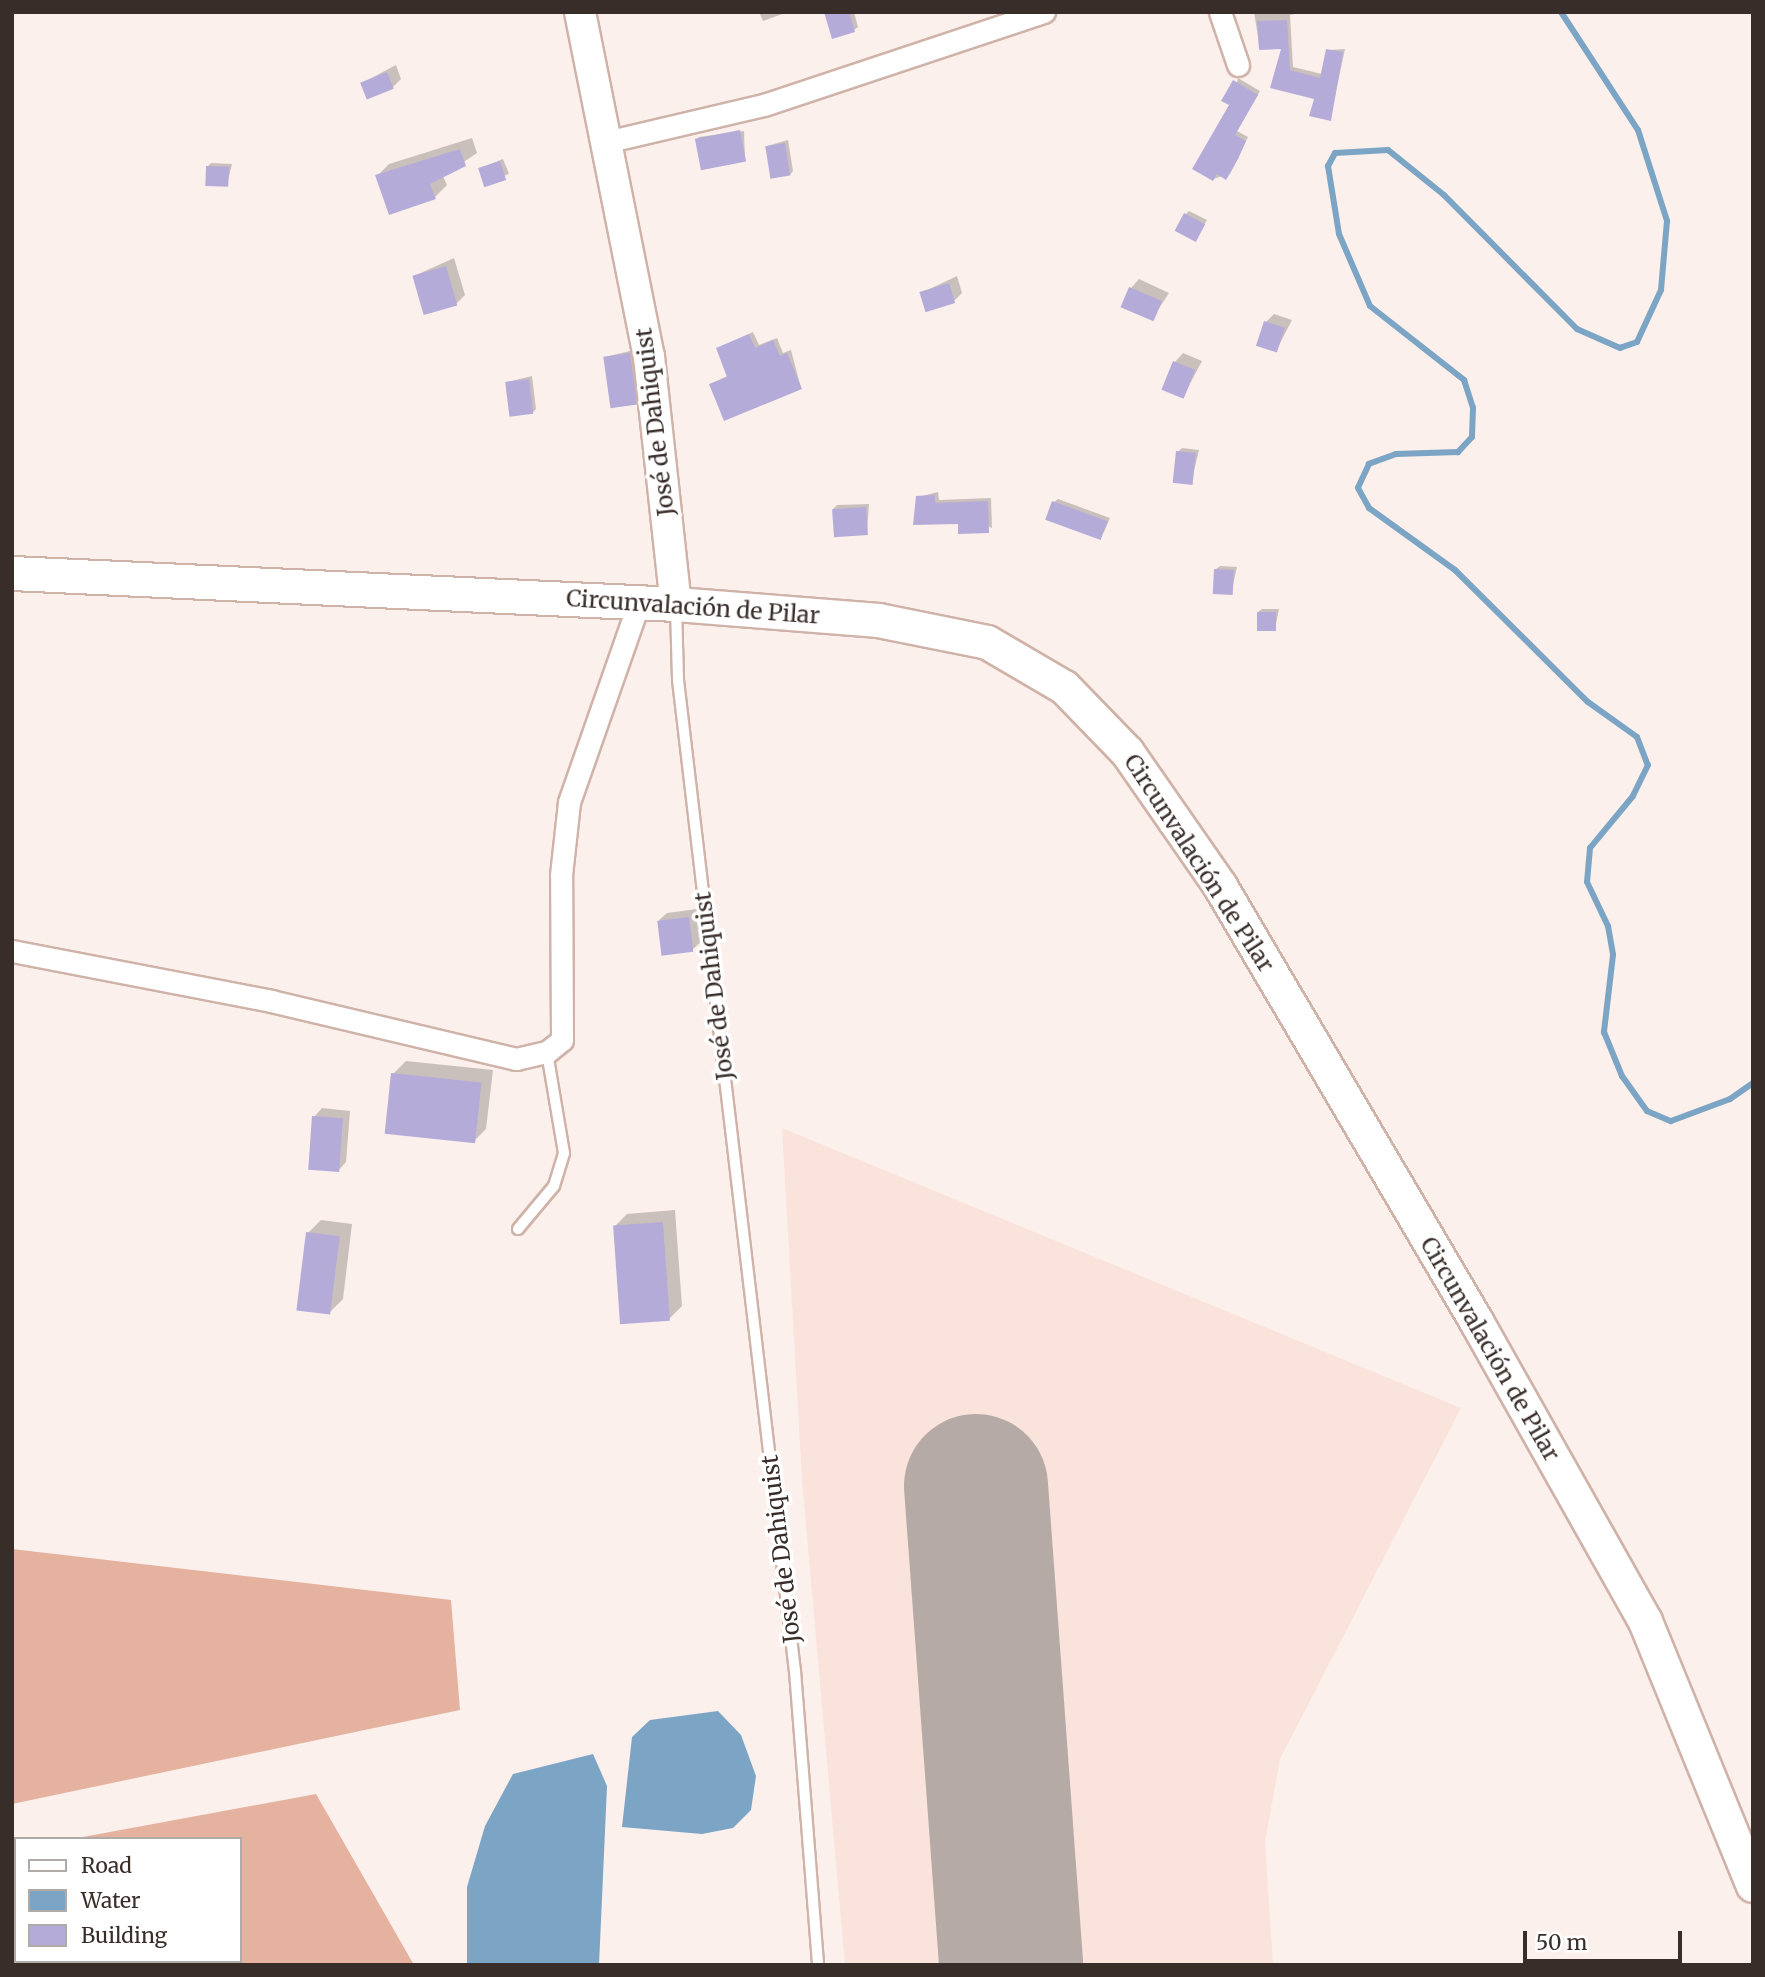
<!DOCTYPE html>
<meta charset="utf-8">
<style>
body{margin:0}
#map{position:relative;width:1765px;height:1977px;overflow:hidden;background:#fcf0ec;font-family:Merriweather,serif}
div>[style]{position:absolute}
.built>*{inset:0;background:#fae3db}
.forest>*{inset:0;background:#e5b29f}
.water>*{inset:0;background:#7ba4c5}
.shadow>*{inset:0;background:#0003;transform-origin:0 0}
.stream>*{height:6px;margin:-3px;padding:0 3px;transform-origin:3px;border-radius:3px;background:#7ba4c5}
.runway>*{height:144px;margin:-72px;padding:0 72px;transform-origin:72px;border-radius:72px;background:#b6aaa6}
.building>*{inset:0;background:#b5abd9;transform-origin:0 0}
.roads{filter:drop-shadow(2px 0 #cfb2a8) drop-shadow(-2px 0 #cfb2a8) drop-shadow(0 2px #cfb2a8) drop-shadow(0 -2px #cfb2a8)}
.lane>*{height:10px;margin:-5px;padding:0 5px;transform-origin:5px;border-radius:5px;background:#fff}
.street>*{height:21px;margin:-10.5px;padding:0 10.5px;transform-origin:10.5px;border-radius:10.5px;background:#fff}
.secondary>*{height:30px;margin:-15px;padding:0 15px;transform-origin:15px;border-radius:15px;background:#fff}
.primary>*{height:33px;margin:-16.5px;padding:0 16.5px;transform-origin:16.5px;border-radius:16.5px;background:#fff}
span{translate:-50% -50%;white-space:nowrap;text-align:center;line-height:1.15;-webkit-text-stroke:7px #fff;paint-order:stroke}
.street-label{font-size:23px;color:#382d29}
.frame{position:absolute;inset:0;border:14px solid #382d29;pointer-events:none}
.legend{position:absolute;left:14px;top:1837px;width:228px;height:126px;box-sizing:border-box;background:#fff;border:2px solid #afaba9;margin:0;padding:9px 12px;list-style:none;font-size:21px;color:#382d29}
.legend li{display:flex;align-items:center;gap:14px;height:35px}
.legend b{width:35px;border:2px solid #afaba9}
.scale{position:absolute;left:1523px;top:1931px;width:159px;height:32px;box-sizing:border-box;border:4px solid #382d29;border-top:0;padding-left:9px;font-size:21px;line-height:24px;white-space:nowrap;color:#382d29;-webkit-text-stroke:5px #fff;paint-order:stroke}
</style>
<div id="map">
<div class="built">
<div style="clip-path:polygon(782px 1128px,1461px 1408px,1280px 1759px,1265px 1842px,1273px 1965px,845px 1965px,802px 1480px)"></div>
</div>
<div class="forest">
<div style="clip-path:polygon(12px 1549px,451px 1600px,460px 1710px,12px 1804px)"></div>
<div style="clip-path:polygon(316px 1794px,414px 1965px,12px 1965px,16px 1849px,16px 1961px,240px 1961px,240px 1839px,72px 1839px)"></div>
</div>
<div class="water">
<div style="clip-path:polygon(718px 1711px,741px 1735px,756px 1776px,751px 1810px,733px 1828px,702px 1834px,622px 1827px,632px 1737px,650px 1720px)"></div>
<div style="clip-path:polygon(593px 1754px,607px 1786px,599px 1965px,467px 1965px,467px 1887px,485px 1826px,513px 1774px)"></div>
</div>
<div class="shadow">
<div style="clip-path:polygon(759px 12px,788px 12px,763px 21px)"></div>
<div style="clip-path:polygon(826px 12px,854px 12px,858px 27px,854px 30px)"></div>
<div style="clip-path:polygon(1254px 12px,1304px 12px,1290px 15px,1293px 67px,1322px 74px,1328px 50px,1345px 49px,1330px 120px,1316px 98px,1273px 86px,1283px 47px,1260px 49px)"></div>
<div style="clip-path:polygon(396px 65px,401px 79px,393px 87px,362px 83px)"></div>
<div style="clip-path:polygon(1238px 78px,1260px 91px,1237px 131px,1248px 137px,1230px 174px,1213px 179px)"></div>
<div style="clip-path:polygon(744px 131px,745px 159px,697px 139px,699px 137px)"></div>
<div style="clip-path:polygon(472px 138px,477px 153px,443px 176px,447px 185px,435px 197px,377px 176px,389px 164px)"></div>
<div style="clip-path:polygon(788px 140px,793px 171px,790px 175px,767px 146px)"></div>
<div style="left:503px;top:159px;width:16px;height:25px;rotate:68deg"></div>
<div style="clip-path:polygon(211px 163px,232px 164px,227px 185px,207px 167px)"></div>
<div style="clip-path:polygon(1189px 211px,1207px 220px,1195px 240px,1186px 214px)"></div>
<div style="clip-path:polygon(454px 258px,465px 295px,456px 304px,414px 276px)"></div>
<div style="clip-path:polygon(957px 276px,962px 293px,954px 301px,921px 293px)"></div>
<div style="clip-path:polygon(1139px 279px,1169px 293px,1152px 319px,1131px 288px)"></div>
<div style="clip-path:polygon(1274px 314px,1292px 320px,1276px 351px,1266px 322px)"></div>
<div style="clip-path:polygon(753px 332px,759px 345px,777px 338px,783px 353px,791px 350px,801px 388px,711px 384px,729px 375px,718px 348px)"></div>
<div style="clip-path:polygon(634px 350px,640px 400px,636px 403px,605px 357px)"></div>
<div style="clip-path:polygon(1183px 353px,1202px 361px,1183px 397px,1175px 362px)"></div>
<div style="clip-path:polygon(532px 376px,536px 409px,532px 413px,507px 382px)"></div>
<div style="clip-path:polygon(1182px 448px,1199px 450px,1191px 483px,1178px 452px)"></div>
<div style="clip-path:polygon(938px 492px,939px 500px,991px 498px,992px 528px,918px 497px)"></div>
<div style="clip-path:polygon(1058px 499px,1110px 518px,1104px 532px,1100px 536px,1054px 502px)"></div>
<div style="clip-path:polygon(869px 504px,867px 533px,833px 509px,837px 505px)"></div>
<div style="clip-path:polygon(1220px 566px,1237px 567px,1231px 594px,1216px 569px)"></div>
<div style="clip-path:polygon(1262px 609px,1279px 609px,1275px 629px,1258px 612px)"></div>
<div style="clip-path:polygon(697px 909px,701px 942px,692px 950px,658px 921px,667px 913px)"></div>
<div style="clip-path:polygon(406px 1061px,493px 1070px,486px 1129px,473px 1142px,393px 1074px)"></div>
<div style="clip-path:polygon(322px 1108px,350px 1111px,346px 1162px,338px 1171px,314px 1117px)"></div>
<div style="clip-path:polygon(675px 1210px,682px 1306px,669px 1319px,614px 1227px,627px 1214px)"></div>
<div style="clip-path:polygon(321px 1220px,352px 1224px,343px 1299px,330px 1312px,308px 1233px)"></div>
</div>
<div class="stream">
<div style="left:1561px;top:12px;width:141px;rotate:56.9deg"></div>
<div style="left:1638px;top:130px;width:96px;rotate:72.3deg"></div>
<div style="left:1667px;top:221px;width:69px;rotate:95deg"></div>
<div style="left:1661px;top:290px;width:57px;rotate:114.8deg"></div>
<div style="left:1637px;top:342px;width:18px;rotate:161deg"></div>
<div style="left:1620px;top:348px;width:47px;rotate:-156.2deg"></div>
<div style="left:1577px;top:329px;width:189px;rotate:-134.8deg"></div>
<div style="left:1444px;top:195px;width:72px;rotate:-141.2deg"></div>
<div style="left:1388px;top:150px;width:53px;rotate:176.8deg"></div>
<div style="left:1335px;top:153px;width:15px;rotate:118deg"></div>
<div style="left:1328px;top:166px;width:69px;rotate:80.8deg"></div>
<div style="left:1339px;top:234px;width:78px;rotate:66.7deg"></div>
<div style="left:1370px;top:306px;width:120px;rotate:38.2deg"></div>
<div style="left:1464px;top:380px;width:29px;rotate:72deg"></div>
<div style="left:1473px;top:408px;width:29px;rotate:92deg"></div>
<div style="left:1472px;top:437px;width:21px;rotate:133deg"></div>
<div style="left:1458px;top:452px;width:62px;rotate:178.2deg"></div>
<div style="left:1396px;top:454px;width:29px;rotate:160deg"></div>
<div style="left:1369px;top:464px;width:26px;rotate:115deg"></div>
<div style="left:1358px;top:488px;width:23px;rotate:61deg"></div>
<div style="left:1369px;top:508px;width:106px;rotate:35.8deg"></div>
<div style="left:1455px;top:570px;width:187px;rotate:44.8deg"></div>
<div style="left:1588px;top:702px;width:60px;rotate:35.5deg"></div>
<div style="left:1637px;top:737px;width:30px;rotate:69deg"></div>
<div style="left:1648px;top:765px;width:34px;rotate:116deg"></div>
<div style="left:1633px;top:796px;width:67px;rotate:129.6deg"></div>
<div style="left:1590px;top:848px;width:34px;rotate:95deg"></div>
<div style="left:1587px;top:882px;width:49px;rotate:64.5deg"></div>
<div style="left:1608px;top:926px;width:29px;rotate:80deg"></div>
<div style="left:1613px;top:955px;width:78px;rotate:96.7deg"></div>
<div style="left:1604px;top:1032px;width:48px;rotate:67.8deg"></div>
<div style="left:1622px;top:1076px;width:43px;rotate:54.5deg"></div>
<div style="left:1647px;top:1111px;width:26px;rotate:23deg"></div>
<div style="left:1671px;top:1121px;width:63px;rotate:-20.4deg"></div>
<div style="left:1730px;top:1099px;width:28px;rotate:-35deg"></div>
</div>
<div class="runway">
<div style="left:976px;top:1486px;width:480px;rotate:85.8deg"></div>
</div>
<div class="building">
<div style="clip-path:polygon(824px 12px,849px 12px,855px 32px,832px 39px)"></div>
<div style="clip-path:polygon(1287px 20px,1290px 70px,1320px 78px,1326px 49px,1343px 52px,1331px 121px,1309px 116px,1314px 99px,1270px 88px,1281px 49px,1259px 50px,1257px 21px)"></div>
<div style="left:387px;top:72px;width:18px;height:29px;rotate:68deg"></div>
<div style="clip-path:polygon(1233px 80px,1258px 95px,1235px 135px,1246px 141px,1238px 159px,1226px 180px,1217px 174px,1213px 181px,1192px 169px,1229px 105px,1221px 101px)"></div>
<div style="left:740px;top:130px;width:32px;height:46px;rotate:79deg"></div>
<div style="left:785px;top:143px;width:33px;height:20px;rotate:81deg"></div>
<div style="clip-path:polygon(460px 149px,466px 166px,430px 184px,436px 199px,389px 215px,375px 175px)"></div>
<div style="left:500px;top:161px;width:20px;height:23px;rotate:72deg"></div>
<div style="left:206px;top:166px;width:23px;height:20px;rotate:2deg"></div>
<div style="left:1184px;top:213px;width:24px;height:20px;rotate:28deg"></div>
<div style="left:446px;top:266px;width:41px;height:35px;rotate:74deg"></div>
<div style="left:949px;top:283px;width:21px;height:31px;rotate:73deg"></div>
<div style="left:1129px;top:287px;width:36px;height:22px;rotate:23deg"></div>
<div style="left:1264px;top:321px;width:22px;height:26px;rotate:18deg"></div>
<div style="clip-path:polygon(749px 334px,755px 348px,773px 340px,780px 356px,787px 353px,802px 389px,724px 421px,709px 384px,727px 377px,716px 348px)"></div>
<div style="left:630px;top:353px;width:52px;height:27px;rotate:82deg"></div>
<div style="left:1173px;top:361px;width:24px;height:31px;rotate:22deg"></div>
<div style="left:529px;top:379px;width:35px;height:24px;rotate:83deg"></div>
<div style="left:1176px;top:451px;width:20px;height:32px;rotate:6deg"></div>
<div style="clip-path:polygon(935px 495px,935px 503px,988px 501px,989px 533px,958px 534px,958px 524px,913px 525px,916px 496px)"></div>
<div style="left:1052px;top:501px;width:59px;height:20px;rotate:20deg"></div>
<div style="left:866px;top:507px;width:28px;height:34px;rotate:86deg"></div>
<div style="left:1214px;top:569px;width:20px;height:25px;rotate:3deg"></div>
<div style="left:1257px;top:612px;width:19px;height:19px"></div>
<div style="left:689px;top:917px;width:35px;height:32px;rotate:83deg"></div>
<div style="left:391px;top:1073px;width:91px;height:61px;rotate:6deg"></div>
<div style="left:312px;top:1116px;width:31px;height:54px;rotate:4deg"></div>
<div style="left:663px;top:1222px;width:99px;height:50px;rotate:86deg"></div>
<div style="left:306px;top:1232px;width:34px;height:79px;rotate:7deg"></div>
</div>
<div class="roads">
<div class="lane">
<div style="left:676px;top:607px;width:73px;rotate:88.4deg"></div>
<div style="left:678px;top:680px;width:998px;rotate:83.27deg"></div>
<div style="left:795px;top:1671px;width:295px;rotate:85.5deg"></div>
<div style="left:518px;top:1229px;width:56px;rotate:-50.1deg"></div>
<div style="left:554px;top:1186px;width:34px;rotate:-73deg"></div>
<div style="left:564px;top:1153px;width:102px;rotate:-99.6deg"></div>
</div>
<div class="street">
<div style="left:1220px;top:12px;width:56px;rotate:71.2deg"></div>
<div style="left:610px;top:141px;width:158px;rotate:-13.2deg"></div>
<div style="left:764px;top:105px;width:295px;rotate:-18.4deg"></div>
<div style="left:12px;top:951px;width:264px;rotate:10.9deg"></div>
<div style="left:271px;top:1001px;width:252px;rotate:13.3deg"></div>
<div style="left:516px;top:1059px;width:32px;rotate:-13deg"></div>
<div style="left:547px;top:1052px;width:19px;rotate:-39deg"></div>
<div style="left:562px;top:1040px;width:165px;rotate:-90.3deg"></div>
<div style="left:561px;top:875px;width:73px;rotate:-83.7deg"></div>
<div style="left:569px;top:802px;width:212px;rotate:-70.7deg"></div>
</div>
<div class="secondary">
<div style="left:580px;top:12px;width:352px;rotate:78.7deg"></div>
<div style="left:649px;top:357px;width:248px;rotate:83.8deg"></div>
</div>
<div class="primary">
<div style="left:12px;top:573px;width:665px;rotate:2.67deg"></div>
<div style="left:676px;top:604px;width:203px;rotate:4.5deg"></div>
<div style="left:878px;top:620px;width:111px;rotate:11.4deg"></div>
<div style="left:987px;top:642px;width:89px;rotate:30.3deg"></div>
<div style="left:1064px;top:687px;width:91px;rotate:45.9deg"></div>
<div style="left:1127px;top:752px;width:163px;rotate:55.2deg"></div>
<div style="left:1220px;top:886px;width:505px;rotate:59.52deg"></div>
<div style="left:1476px;top:1321px;width:344px;rotate:60.6deg"></div>
<div style="left:1645px;top:1621px;width:285px;rotate:67.8deg"></div>
</div>
</div>
<div class="street-label">
<span style="left:655px;top:422px;rotate:-97deg">José de Dahiquist</span>
<span style="left:693px;top:607px;rotate:4deg">Circunvalación de Pilar</span>
<span style="left:1199px;top:863px;rotate:57deg">Circunvalación de Pilar</span>
<span style="left:714px;top:986px;rotate:-97deg">José de Dahiquist</span>
<span style="left:1490px;top:1349px;rotate:60deg">Circunvalación de Pilar</span>
<span style="left:781px;top:1549px;rotate:-97deg">José de Dahiquist</span>
</div>
<div class="frame"></div>
<ul class="legend">
<li><b style="height:9px;background:#fff"></b>Road</li>
<li><b style="height:19px;background:#7ba4c5"></b>Water</li>
<li><b style="height:19px;background:#b5abd9"></b>Building</li>
</ul>
<div class="scale">50 m</div>
</div>
